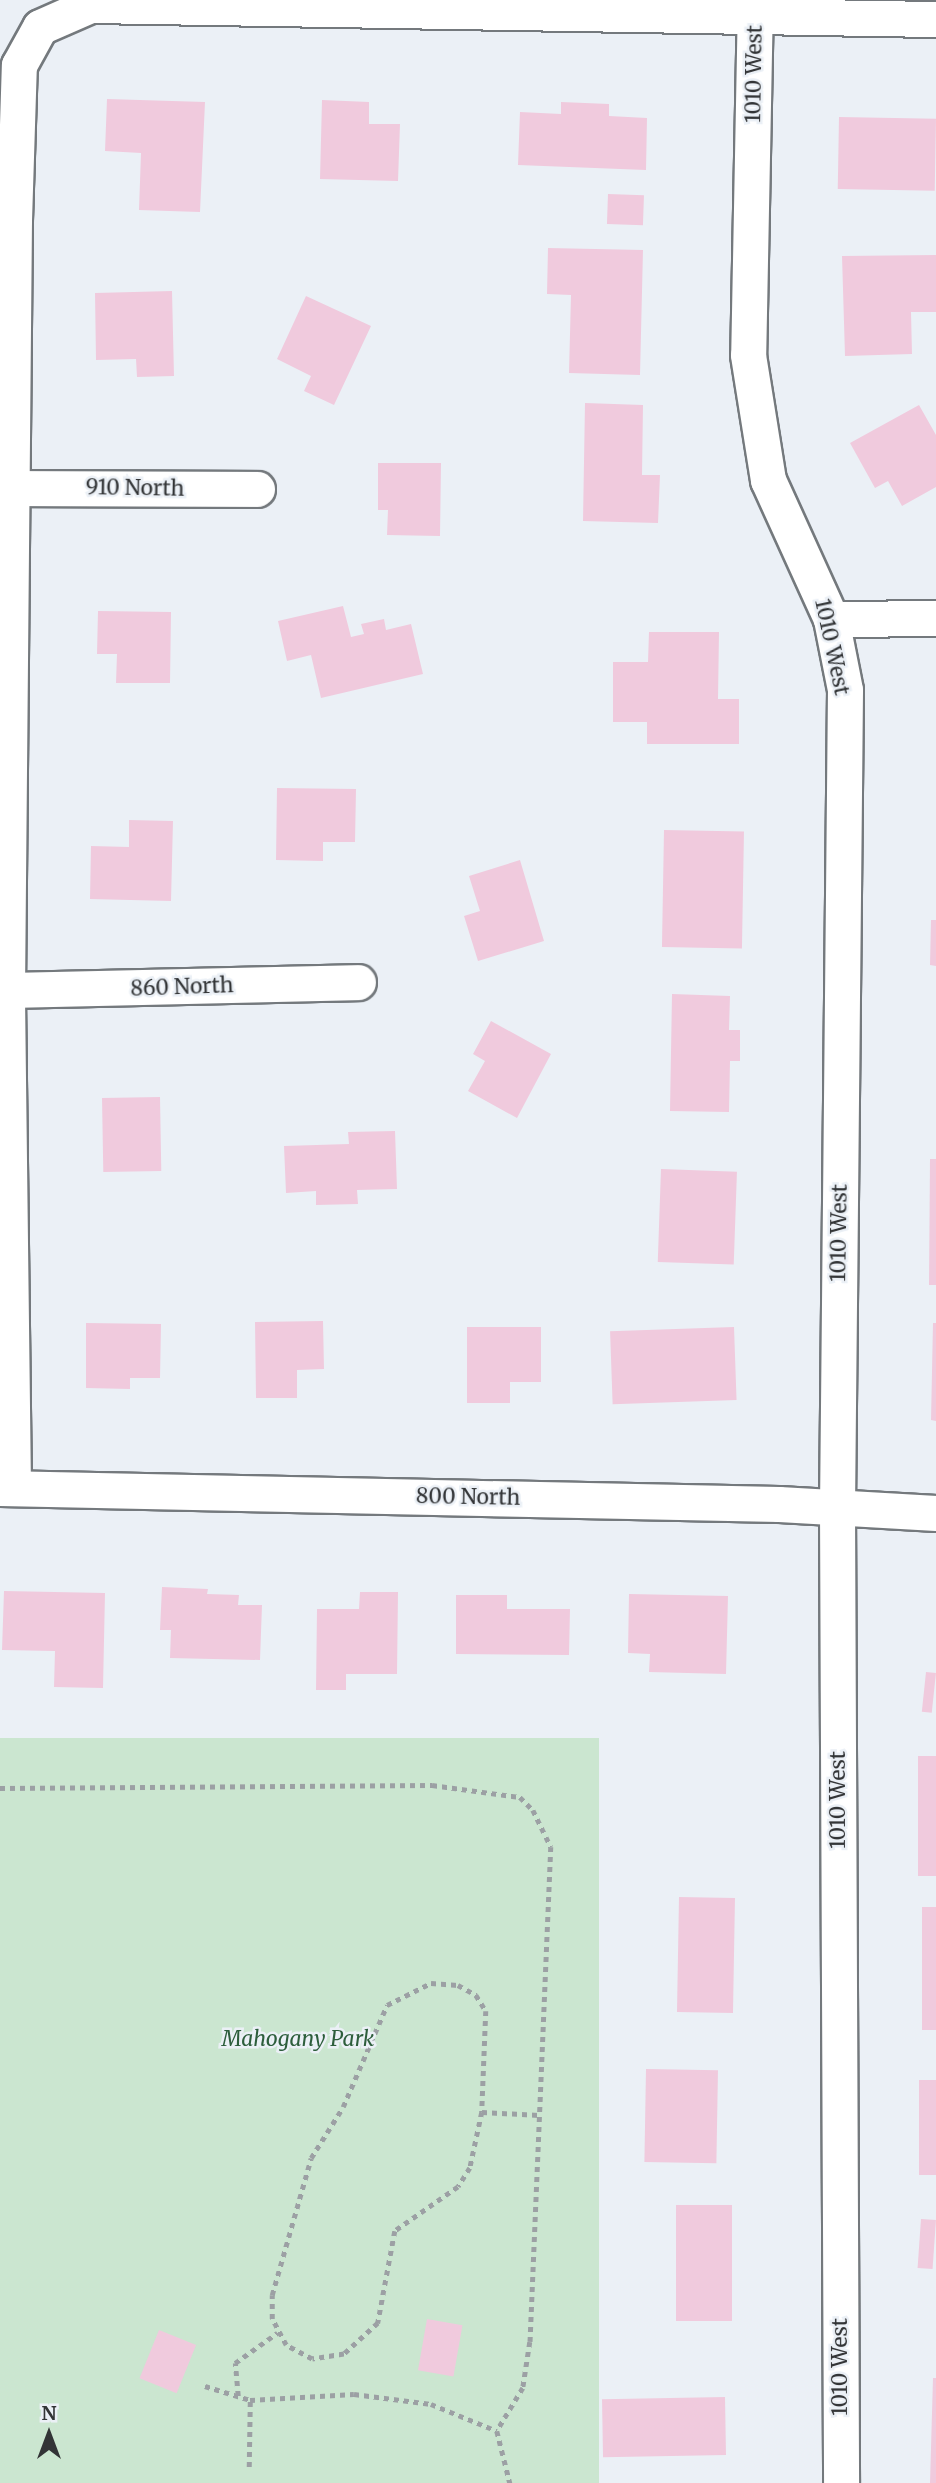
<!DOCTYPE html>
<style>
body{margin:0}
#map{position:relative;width:936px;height:2483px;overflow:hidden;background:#ebf0f6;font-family:Merriweather,serif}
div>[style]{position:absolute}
.green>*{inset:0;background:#cbe6d0;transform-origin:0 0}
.building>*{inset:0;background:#f0cadd;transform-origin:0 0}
.path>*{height:4.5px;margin-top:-2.25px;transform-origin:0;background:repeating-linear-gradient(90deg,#9ca0a4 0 5px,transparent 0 10px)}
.roads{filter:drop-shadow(2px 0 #74797d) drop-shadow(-2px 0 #74797d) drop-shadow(0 2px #74797d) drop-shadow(0 -2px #74797d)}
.minor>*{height:35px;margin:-17.5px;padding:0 17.5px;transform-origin:17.5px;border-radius:17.5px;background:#fff}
span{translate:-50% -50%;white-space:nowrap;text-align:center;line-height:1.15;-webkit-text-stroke:5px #ebf0f6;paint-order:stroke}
.street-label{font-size:21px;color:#323436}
.park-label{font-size:21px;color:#2d5e3c;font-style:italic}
.north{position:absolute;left:14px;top:2399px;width:70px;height:70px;-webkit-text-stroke:5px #ebf0f6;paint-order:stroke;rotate:0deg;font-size:19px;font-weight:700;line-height:28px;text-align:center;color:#323436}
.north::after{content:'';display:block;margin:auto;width:24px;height:32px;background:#323436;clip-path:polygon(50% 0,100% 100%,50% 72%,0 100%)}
</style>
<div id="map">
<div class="green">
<div style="left:0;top:1738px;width:599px;height:745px"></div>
</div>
<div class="building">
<div style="clip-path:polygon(107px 99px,205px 102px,200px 212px,139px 210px,141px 153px,105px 151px)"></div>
<div style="clip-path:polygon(322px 100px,369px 102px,369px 124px,400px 124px,398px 181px,320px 179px)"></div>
<div style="clip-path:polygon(561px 102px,609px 104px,609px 116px,647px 118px,646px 170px,518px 165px,520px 112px,561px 114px)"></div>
<div style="left:839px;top:117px;width:97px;height:72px;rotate:1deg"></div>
<div style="left:608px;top:194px;width:36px;height:30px;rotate:2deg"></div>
<div style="clip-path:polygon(548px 248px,643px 250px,640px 375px,569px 373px,571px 295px,547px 294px)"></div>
<div style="clip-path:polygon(936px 255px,936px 312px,911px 312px,912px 354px,845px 356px,842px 256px)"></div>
<div style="clip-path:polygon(172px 291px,174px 376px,137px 377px,136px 359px,96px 360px,95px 293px)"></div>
<div style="clip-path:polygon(306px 296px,371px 326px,334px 405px,304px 391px,311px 376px,277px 359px)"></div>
<div style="clip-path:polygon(585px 403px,643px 405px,642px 475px,660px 475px,658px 523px,583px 521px)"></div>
<div style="clip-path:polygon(919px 405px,936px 435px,936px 487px,902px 506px,888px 481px,875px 488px,850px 443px)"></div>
<div style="clip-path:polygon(378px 463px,441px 463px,440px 536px,387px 535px,388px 510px,378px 510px)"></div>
<div style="clip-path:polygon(343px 606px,351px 637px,364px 634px,361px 624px,384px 619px,386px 630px,411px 624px,423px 674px,321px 698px,311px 655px,287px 661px,278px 621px)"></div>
<div style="clip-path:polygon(98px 611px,171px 612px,170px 683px,116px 683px,117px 654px,97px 654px)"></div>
<div style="clip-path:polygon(649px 632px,719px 632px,718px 699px,739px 699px,739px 744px,647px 744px,647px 722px,613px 722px,613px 662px,648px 662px)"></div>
<div style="clip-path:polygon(277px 788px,356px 789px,355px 842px,323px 842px,323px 861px,276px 860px)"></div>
<div style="clip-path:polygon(129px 820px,173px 821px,171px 901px,90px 899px,91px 846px,129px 847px)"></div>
<div style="left:664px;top:830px;width:80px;height:117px;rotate:1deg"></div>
<div style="clip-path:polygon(520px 860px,544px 941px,478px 961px,464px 916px,480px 911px,469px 876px)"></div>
<div style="clip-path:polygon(931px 920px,936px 920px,936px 966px,930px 965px)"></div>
<div style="clip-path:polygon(672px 994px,730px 996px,729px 1030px,740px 1030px,740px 1061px,730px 1061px,729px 1112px,670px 1111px)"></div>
<div style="clip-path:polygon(491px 1021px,551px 1054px,517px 1118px,468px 1091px,485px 1061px,473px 1054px)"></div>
<div style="left:160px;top:1097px;width:74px;height:58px;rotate:89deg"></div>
<div style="clip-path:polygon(395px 1131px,397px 1189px,357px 1190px,358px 1204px,316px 1205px,316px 1191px,286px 1193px,284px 1146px,349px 1144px,348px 1132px)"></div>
<div style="clip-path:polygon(930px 1159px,936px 1159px,936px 1285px,929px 1285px)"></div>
<div style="left:661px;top:1169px;width:76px;height:93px;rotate:2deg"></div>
<div style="clip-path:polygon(323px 1321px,324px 1369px,297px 1370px,297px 1398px,256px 1398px,255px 1322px)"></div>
<div style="clip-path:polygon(86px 1323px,161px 1324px,160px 1378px,130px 1378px,130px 1389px,86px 1388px)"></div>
<div style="clip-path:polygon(933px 1323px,936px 1323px,936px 1421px,931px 1420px)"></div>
<div style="clip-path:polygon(467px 1327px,541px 1327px,541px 1382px,510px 1382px,510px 1403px,467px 1403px)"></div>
<div style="left:734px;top:1327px;width:73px;height:124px;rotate:88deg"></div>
<div style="clip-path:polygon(162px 1587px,208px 1589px,207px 1594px,239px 1595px,238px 1605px,262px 1605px,260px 1660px,170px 1658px,171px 1630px,160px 1630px)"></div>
<div style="clip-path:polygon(4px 1591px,105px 1593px,103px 1688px,54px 1687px,55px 1651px,2px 1650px)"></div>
<div style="clip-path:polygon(360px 1592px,398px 1592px,397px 1674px,346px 1674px,346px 1690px,316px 1690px,317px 1609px,359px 1609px)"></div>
<div style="clip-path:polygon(629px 1594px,728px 1596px,726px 1674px,649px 1672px,650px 1654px,628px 1653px)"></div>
<div style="clip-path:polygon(456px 1595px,507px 1595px,507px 1609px,570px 1609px,569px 1655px,456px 1654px)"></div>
<div style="left:926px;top:1672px;width:10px;height:40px;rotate:6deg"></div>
<div style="left:918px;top:1756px;width:18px;height:120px"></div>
<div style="left:679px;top:1897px;width:56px;height:115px;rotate:1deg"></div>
<div style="left:922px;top:1907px;width:14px;height:123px"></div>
<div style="left:646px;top:2069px;width:72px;height:93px;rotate:1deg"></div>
<div style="left:936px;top:2080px;width:95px;height:17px;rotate:90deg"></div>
<div style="left:676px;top:2205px;width:56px;height:116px"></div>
<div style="left:921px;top:2219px;width:15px;height:49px;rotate:4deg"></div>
<div style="left:427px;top:2319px;width:36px;height:52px;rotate:10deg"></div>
<div style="left:159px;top:2330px;width:40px;height:52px;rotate:22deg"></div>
<div style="clip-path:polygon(933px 2378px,936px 2378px,936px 2483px,930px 2483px)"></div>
<div style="left:725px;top:2397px;width:58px;height:123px;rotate:89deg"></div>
</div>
<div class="path">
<div style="left:0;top:1788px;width:432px;rotate:-0.4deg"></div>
<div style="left:432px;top:1785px;width:89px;rotate:7.8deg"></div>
<div style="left:520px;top:1797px;width:18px;rotate:45deg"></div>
<div style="left:533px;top:1810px;width:41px;rotate:64.1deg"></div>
<div style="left:551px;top:1847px;width:495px;rotate:92.4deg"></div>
<div style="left:530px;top:2342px;width:47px;rotate:98.7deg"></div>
<div style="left:523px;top:2388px;width:50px;rotate:121.2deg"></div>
<div style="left:497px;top:2431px;width:54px;rotate:76deg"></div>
<div style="left:482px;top:2112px;width:57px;rotate:102.1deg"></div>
<div style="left:470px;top:2168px;width:22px;rotate:122deg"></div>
<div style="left:458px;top:2187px;width:77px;rotate:145.1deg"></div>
<div style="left:395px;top:2231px;width:94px;rotate:100.5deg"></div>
<div style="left:378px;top:2323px;width:46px;rotate:137.6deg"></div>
<div style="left:344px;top:2354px;width:32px;rotate:171deg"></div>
<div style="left:312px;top:2359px;width:30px;rotate:-152deg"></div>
<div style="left:286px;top:2345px;width:30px;rotate:-118deg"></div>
<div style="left:272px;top:2319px;width:24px;rotate:-90deg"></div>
<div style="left:272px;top:2295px;width:142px;rotate:-74.1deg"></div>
<div style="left:311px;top:2158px;width:60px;rotate:-57.9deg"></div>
<div style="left:343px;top:2107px;width:111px;rotate:-66.7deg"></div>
<div style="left:387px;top:2005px;width:49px;rotate:-26.6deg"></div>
<div style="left:431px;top:1983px;width:27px;rotate:4deg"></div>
<div style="left:458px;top:1985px;width:21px;rotate:29deg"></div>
<div style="left:476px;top:1995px;width:19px;rotate:58deg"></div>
<div style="left:486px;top:2011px;width:101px;rotate:92.3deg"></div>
<div style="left:482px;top:2112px;width:57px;rotate:3deg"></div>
<div style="left:205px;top:2386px;width:47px;rotate:17.3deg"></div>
<div style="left:250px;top:2400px;width:104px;rotate:-3.3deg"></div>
<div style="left:354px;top:2394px;width:78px;rotate:7.4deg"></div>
<div style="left:431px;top:2404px;width:71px;rotate:22.2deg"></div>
<div style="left:238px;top:2396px;width:33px;rotate:-95deg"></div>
<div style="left:235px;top:2363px;width:52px;rotate:-35.5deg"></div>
<div style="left:249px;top:2467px;width:67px;rotate:-89.1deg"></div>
</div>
<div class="roads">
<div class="minor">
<div style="left:755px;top:0;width:355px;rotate:91.1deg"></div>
<div style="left:748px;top:355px;width:127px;rotate:80.9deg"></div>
<div style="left:768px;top:480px;width:153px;rotate:65.6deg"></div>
<div style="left:831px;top:619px;width:72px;rotate:78.8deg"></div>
<div style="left:845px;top:690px;width:818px;rotate:90.56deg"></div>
<div style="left:837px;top:1508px;width:975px;rotate:89.76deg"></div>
<div style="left:13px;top:488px;width:244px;rotate:0.2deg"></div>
<div style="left:831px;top:619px;width:105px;rotate:-0.5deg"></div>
<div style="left:7px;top:990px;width:351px;rotate:-1.3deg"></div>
<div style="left:0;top:1488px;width:779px;rotate:1.18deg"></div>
<div style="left:779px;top:1504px;width:157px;rotate:3.3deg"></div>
<div style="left:13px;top:1488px;width:498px;rotate:-90.7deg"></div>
<div style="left:7px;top:990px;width:770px;rotate:-89.48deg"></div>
<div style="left:14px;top:220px;width:155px;rotate:-88.2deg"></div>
<div style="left:19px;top:65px;width:43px;rotate:-61.1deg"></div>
<div style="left:40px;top:27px;width:55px;rotate:-23.7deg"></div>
<div style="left:90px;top:5px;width:846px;rotate:0.95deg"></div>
</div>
</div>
<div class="street-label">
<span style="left:754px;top:74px;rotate:-89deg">1010 West</span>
<span style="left:135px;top:488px;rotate:1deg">910 North</span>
<span style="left:832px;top:647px;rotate:78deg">1010 West</span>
<span style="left:182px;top:987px;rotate:-2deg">860 North</span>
<span style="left:839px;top:1233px;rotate:-89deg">1010 West</span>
<span style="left:468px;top:1497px;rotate:1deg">800 North</span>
<span style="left:838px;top:1800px;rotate:-90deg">1010 West</span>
<span style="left:840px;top:2367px;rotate:-90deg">1010 West</span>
</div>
<div class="park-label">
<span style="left:298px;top:2039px">Mahogany Park</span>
</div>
<div class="north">N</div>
</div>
